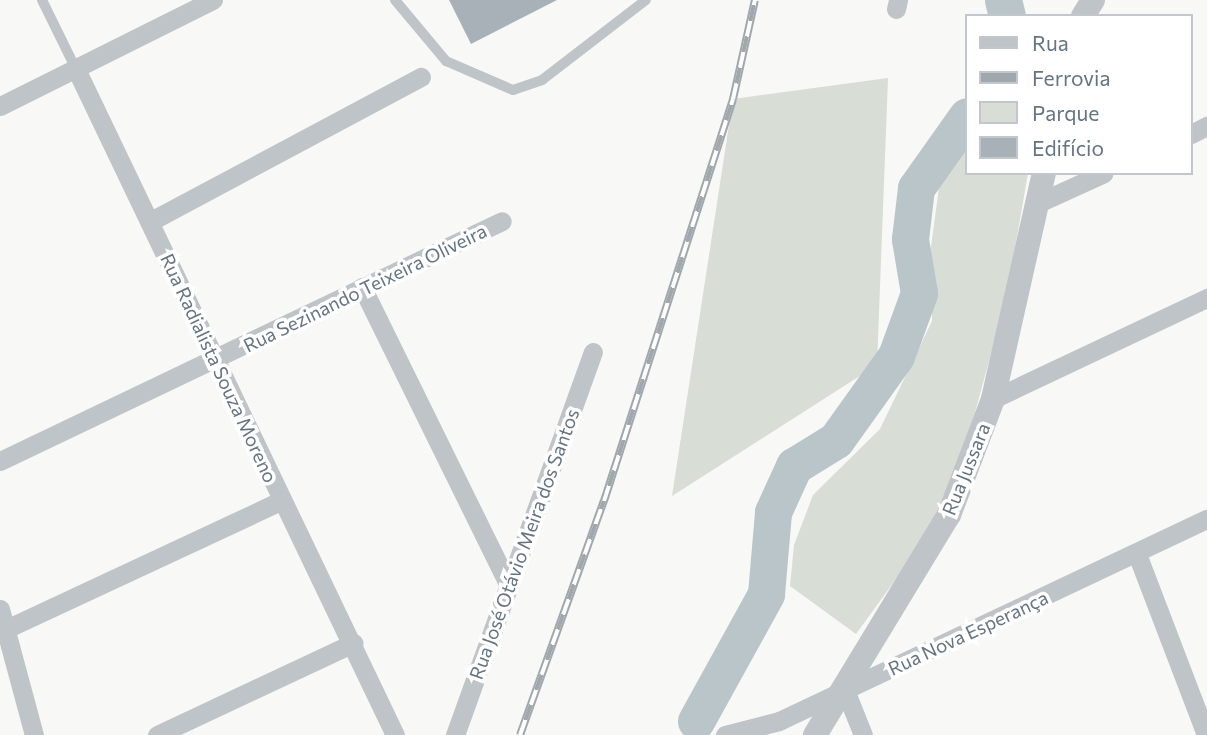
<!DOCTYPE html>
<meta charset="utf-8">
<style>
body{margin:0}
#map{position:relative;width:1207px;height:735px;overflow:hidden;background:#f8f8f6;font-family:Commissioner,sans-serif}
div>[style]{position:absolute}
.green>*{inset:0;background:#d8ddd5}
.river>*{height:37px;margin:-18.5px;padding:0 18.5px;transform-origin:18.5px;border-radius:18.5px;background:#b9c5c9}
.building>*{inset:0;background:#a8b1b7}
.service>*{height:10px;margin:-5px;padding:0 5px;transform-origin:5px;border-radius:5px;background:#bfc4c8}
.minor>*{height:19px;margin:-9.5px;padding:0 9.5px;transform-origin:9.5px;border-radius:9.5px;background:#bfc4c8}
.tertiary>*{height:24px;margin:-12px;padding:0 12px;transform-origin:12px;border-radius:12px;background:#bfc4c8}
.rail>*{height:8px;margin-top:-4px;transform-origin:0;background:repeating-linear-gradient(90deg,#fff 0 16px,#a1a8ad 0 32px);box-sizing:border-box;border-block:2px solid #a1a8ad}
span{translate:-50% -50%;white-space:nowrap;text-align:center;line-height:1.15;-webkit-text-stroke:7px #fff;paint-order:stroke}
.street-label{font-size:19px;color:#647480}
.legend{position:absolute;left:965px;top:14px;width:228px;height:161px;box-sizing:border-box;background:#fff;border:2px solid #c1c7cc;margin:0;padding:9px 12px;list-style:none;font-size:21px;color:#647480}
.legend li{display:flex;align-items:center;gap:14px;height:35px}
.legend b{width:35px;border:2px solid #c1c7cc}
</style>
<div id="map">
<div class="green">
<div style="clip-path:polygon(888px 78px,877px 365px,672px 496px,733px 99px)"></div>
<div style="clip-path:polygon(967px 144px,967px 173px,1028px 173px,1007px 295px,974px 416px,931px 531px,856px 634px,790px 586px,794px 545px,813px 495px,880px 429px,932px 321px,931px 247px,942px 165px)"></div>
</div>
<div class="river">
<div style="left:1003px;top:0;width:16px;rotate:76deg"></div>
<div style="left:696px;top:721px;width:145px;rotate:-61.1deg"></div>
<div style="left:766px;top:594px;width:82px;rotate:-85.1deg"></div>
<div style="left:773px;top:512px;width:51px;rotate:-65.5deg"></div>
<div style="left:794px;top:466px;width:49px;rotate:-31.8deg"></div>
<div style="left:836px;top:440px;width:103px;rotate:-54.5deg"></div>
<div style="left:896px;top:356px;width:67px;rotate:-69.9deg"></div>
<div style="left:919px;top:293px;width:55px;rotate:-99.5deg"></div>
<div style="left:910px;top:239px;width:51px;rotate:-83.3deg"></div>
<div style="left:916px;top:188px;width:88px;rotate:-54.7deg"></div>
</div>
<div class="building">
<div style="clip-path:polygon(449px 0,557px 0,471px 44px)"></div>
</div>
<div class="service">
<div style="left:42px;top:0;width:77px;rotate:63.8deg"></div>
<div style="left:395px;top:0;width:80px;rotate:50.1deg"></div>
<div style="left:446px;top:61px;width:73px;rotate:23.4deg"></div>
<div style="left:513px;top:90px;width:31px;rotate:-19deg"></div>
<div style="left:542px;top:80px;width:131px;rotate:-37.6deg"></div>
</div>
<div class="minor">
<div style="left:896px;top:9px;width:9px;rotate:-77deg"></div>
<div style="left:77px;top:71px;width:736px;rotate:64.41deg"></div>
<div style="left:0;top:106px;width:238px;rotate:-26.5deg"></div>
<div style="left:1191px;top:134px;width:18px;rotate:-27deg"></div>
<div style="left:1038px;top:203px;width:72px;rotate:-24.4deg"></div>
<div style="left:151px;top:221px;width:306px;rotate:-28.1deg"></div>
<div style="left:362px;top:287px;width:333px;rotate:63.8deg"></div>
<div style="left:993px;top:399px;width:237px;rotate:-25.3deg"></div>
<div style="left:0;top:461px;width:556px;rotate:-25.55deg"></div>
<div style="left:1137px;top:554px;width:194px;rotate:69.1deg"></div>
<div style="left:0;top:609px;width:131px;rotate:74.9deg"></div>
<div style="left:6px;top:629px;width:303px;rotate:-25deg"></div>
<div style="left:845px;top:690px;width:48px;rotate:68.2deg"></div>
<div style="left:157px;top:735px;width:217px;rotate:-25.1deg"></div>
<div style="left:455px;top:735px;width:407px;rotate:-70.2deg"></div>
<div style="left:725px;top:735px;width:56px;rotate:-14.5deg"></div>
<div style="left:779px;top:721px;width:473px;rotate:-25.3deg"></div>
</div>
<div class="tertiary">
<div style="left:1083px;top:16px;width:19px;rotate:-58deg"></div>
<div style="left:815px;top:735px;width:258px;rotate:-58.7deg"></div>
<div style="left:949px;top:515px;width:124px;rotate:-69.2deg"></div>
<div style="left:993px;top:399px;width:232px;rotate:-77.3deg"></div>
</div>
<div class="rail">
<div style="left:520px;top:735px;width:249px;rotate:-70.3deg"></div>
<div style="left:604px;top:501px;width:422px;rotate:-72.2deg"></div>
<div style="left:733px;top:99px;width:101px;rotate:-77.5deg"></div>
</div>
<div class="street-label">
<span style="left:365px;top:288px;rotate:-26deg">Rua Sezinando Teixeira Oliveira</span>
<span style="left:219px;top:368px;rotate:65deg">Rua Radialista Souza Moreno</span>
<span style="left:966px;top:469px;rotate:-68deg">Rua Jussara</span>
<span style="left:524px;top:544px;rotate:-70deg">Rua José Otávio Meira dos Santos</span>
<span style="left:968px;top:633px;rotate:-25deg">Rua Nova Esperança</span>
</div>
<ul class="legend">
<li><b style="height:9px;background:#bfc4c8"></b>Rua</li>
<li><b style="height:9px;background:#a1a8ad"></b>Ferrovia</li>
<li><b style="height:19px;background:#d8ddd5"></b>Parque</li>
<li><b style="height:19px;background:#a8b1b7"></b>Edifício</li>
</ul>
</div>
